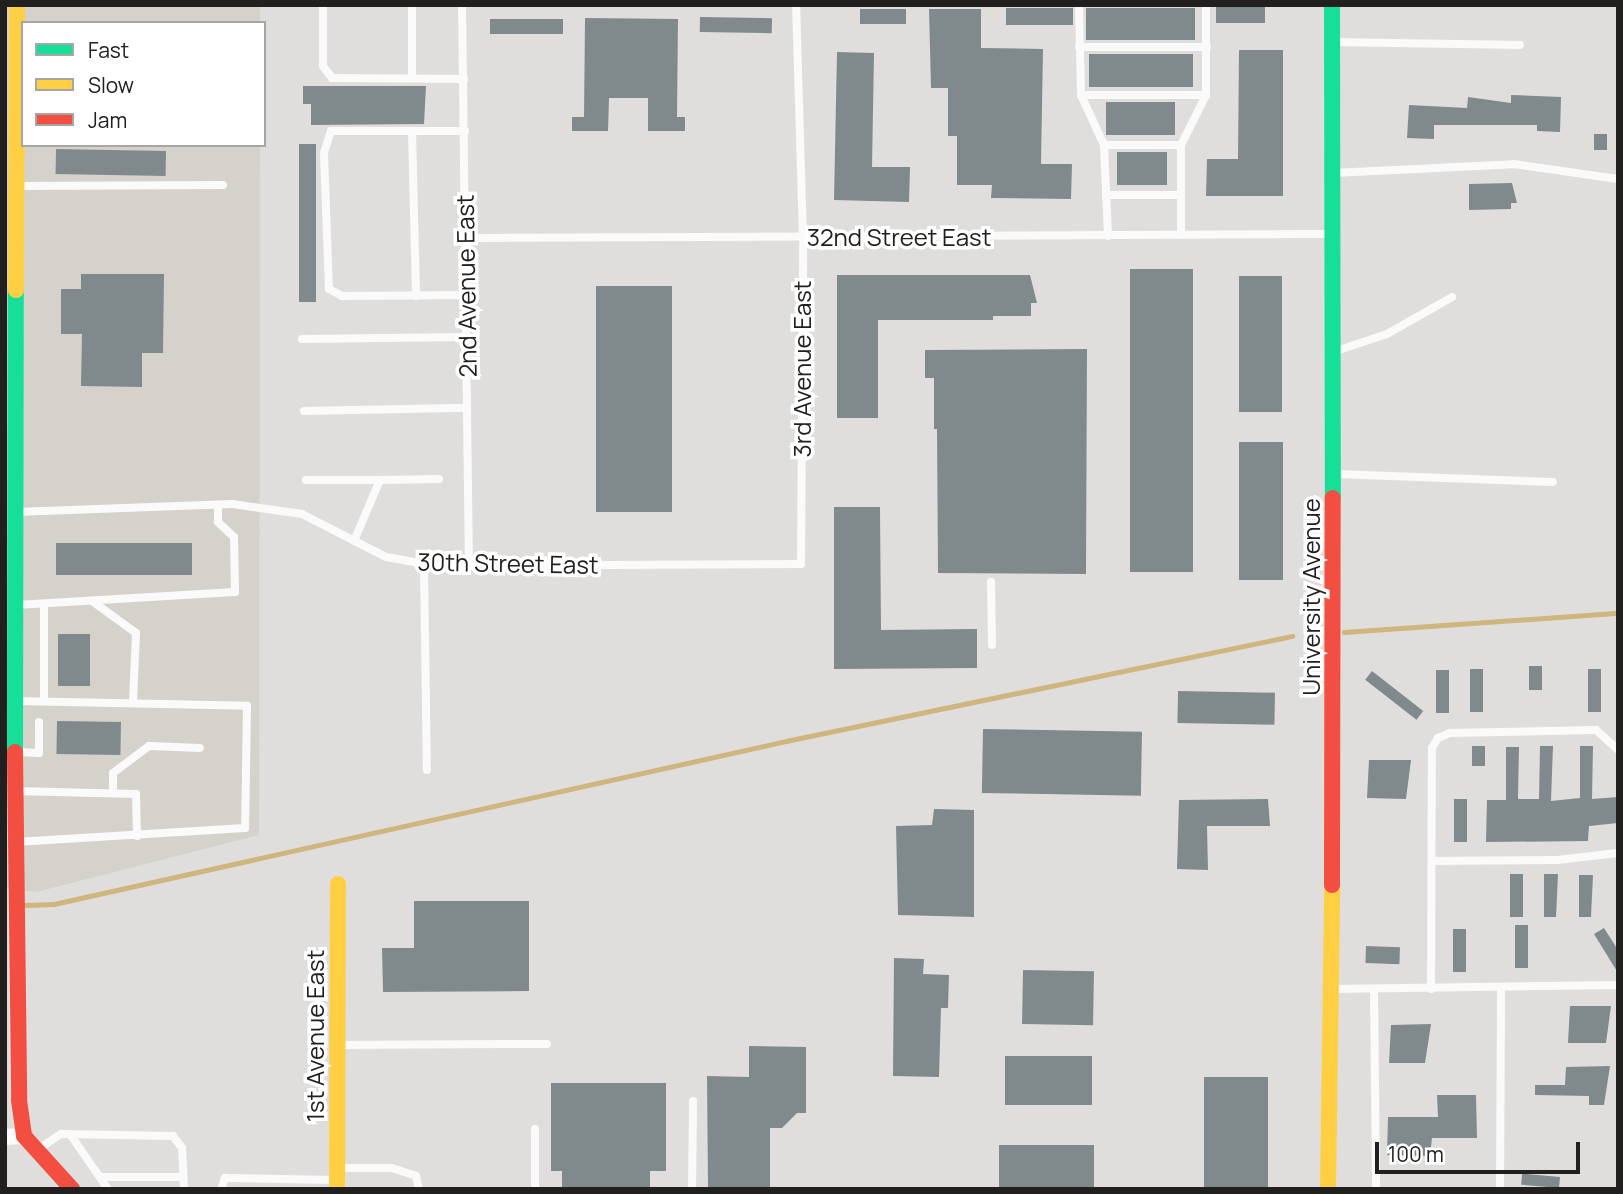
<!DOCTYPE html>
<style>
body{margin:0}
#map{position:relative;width:1623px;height:1194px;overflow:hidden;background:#e0dedc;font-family:Manrope,sans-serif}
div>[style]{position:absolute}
.built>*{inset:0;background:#d5d2cb}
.stream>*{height:4.5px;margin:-2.25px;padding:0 2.25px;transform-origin:2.25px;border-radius:2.25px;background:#cfb57e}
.building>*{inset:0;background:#808a8c;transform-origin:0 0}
.lane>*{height:8px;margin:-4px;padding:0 4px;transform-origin:4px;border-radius:4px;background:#fafafa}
.street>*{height:16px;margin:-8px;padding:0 8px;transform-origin:8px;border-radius:8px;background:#fafafa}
.fast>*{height:16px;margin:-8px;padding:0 8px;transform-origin:8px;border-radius:8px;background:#16e098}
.slow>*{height:16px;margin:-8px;padding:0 8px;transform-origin:8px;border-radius:8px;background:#ffcf43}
.jam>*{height:16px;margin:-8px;padding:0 8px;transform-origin:8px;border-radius:8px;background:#f24e42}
span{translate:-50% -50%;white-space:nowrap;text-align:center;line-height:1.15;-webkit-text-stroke:7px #fff;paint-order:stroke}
.street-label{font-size:24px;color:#21201f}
.frame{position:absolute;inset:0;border:7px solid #21201f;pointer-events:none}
.legend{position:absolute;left:21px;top:21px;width:245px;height:126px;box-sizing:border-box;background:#fff;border:2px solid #a6a6a5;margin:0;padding:9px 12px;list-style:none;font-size:21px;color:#21201f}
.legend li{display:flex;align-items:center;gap:14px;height:35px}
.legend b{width:35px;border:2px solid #a6a6a5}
.scale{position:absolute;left:1375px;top:1142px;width:205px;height:32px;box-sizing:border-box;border:4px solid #21201f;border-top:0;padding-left:9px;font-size:21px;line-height:24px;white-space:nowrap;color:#21201f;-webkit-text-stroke:5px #fff;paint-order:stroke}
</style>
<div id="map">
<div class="built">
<div style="clip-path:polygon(5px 5px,260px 5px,260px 23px,23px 23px,23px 145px,260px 145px,259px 835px,36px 892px,5px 888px)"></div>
</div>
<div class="stream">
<div style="left:1344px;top:632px;width:275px;rotate:-4deg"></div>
<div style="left:24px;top:905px;width:30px;rotate:-2deg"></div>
<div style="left:54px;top:904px;width:750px;rotate:-12.55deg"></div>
<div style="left:786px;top:741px;width:517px;rotate:-11.72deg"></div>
</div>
<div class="building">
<div style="left:1265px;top:6px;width:17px;height:49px;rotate:90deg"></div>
<div style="left:1006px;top:8px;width:67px;height:17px"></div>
<div style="left:1086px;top:8px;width:109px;height:32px"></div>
<div style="left:860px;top:9px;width:46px;height:15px"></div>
<div style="clip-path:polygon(929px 9px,981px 9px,981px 48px,1043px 49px,1041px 164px,1072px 164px,1071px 199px,991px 198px,992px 185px,957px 185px,957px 136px,948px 136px,948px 88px,931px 88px)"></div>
<div style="left:700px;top:17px;width:72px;height:15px;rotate:1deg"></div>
<div style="clip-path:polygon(585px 18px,678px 19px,677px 117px,685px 117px,685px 131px,648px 131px,648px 98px,609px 98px,608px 131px,572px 131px,572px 117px,584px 117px)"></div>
<div style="left:490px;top:19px;width:73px;height:15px"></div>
<div style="clip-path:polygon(1239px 50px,1283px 50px,1283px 196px,1206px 196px,1207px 159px,1238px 159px)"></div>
<div style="clip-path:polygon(837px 52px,874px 53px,872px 167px,910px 167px,909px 202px,834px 200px)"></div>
<div style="left:1089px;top:54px;width:104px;height:33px"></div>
<div style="clip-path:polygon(303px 86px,426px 86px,424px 124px,311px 125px,311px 104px,303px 104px)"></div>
<div style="clip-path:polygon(1511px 95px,1561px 97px,1560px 132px,1537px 131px,1537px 125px,1434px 125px,1434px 139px,1407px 138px,1409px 105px,1467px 108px,1468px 97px,1511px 103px)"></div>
<div style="left:1106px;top:102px;width:69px;height:33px"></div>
<div style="left:1594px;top:134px;width:13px;height:16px"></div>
<div style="left:299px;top:144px;width:17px;height:158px"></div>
<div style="left:56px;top:149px;width:110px;height:25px;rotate:1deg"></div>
<div style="left:1117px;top:152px;width:50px;height:33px"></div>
<div style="clip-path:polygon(1512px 183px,1517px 203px,1511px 203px,1511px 209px,1469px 210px,1469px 184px)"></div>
<div style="left:1130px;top:269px;width:63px;height:303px"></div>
<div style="clip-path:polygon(81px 274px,164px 274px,163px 353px,142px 353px,142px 387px,81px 386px,82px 334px,61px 334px,61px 289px,81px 289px)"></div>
<div style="clip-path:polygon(837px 275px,1030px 275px,1037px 303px,1031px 303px,1031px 316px,993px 316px,993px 320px,878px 320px,878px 418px,837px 418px)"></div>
<div style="left:1239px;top:276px;width:43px;height:136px"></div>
<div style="left:596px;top:286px;width:76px;height:226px"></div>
<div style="clip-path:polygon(1087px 349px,1086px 574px,938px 573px,937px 429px,934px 429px,934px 378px,925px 378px,925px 350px)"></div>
<div style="left:1283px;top:442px;width:138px;height:44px;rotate:90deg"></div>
<div style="clip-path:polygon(834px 507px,880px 507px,881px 630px,977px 629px,977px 668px,834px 669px)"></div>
<div style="left:192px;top:543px;width:32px;height:136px;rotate:90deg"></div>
<div style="left:58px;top:634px;width:32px;height:52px"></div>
<div style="left:1529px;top:666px;width:13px;height:24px"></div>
<div style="left:1470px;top:669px;width:13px;height:43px"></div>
<div style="left:1588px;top:669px;width:13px;height:43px"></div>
<div style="left:1436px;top:670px;width:13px;height:43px"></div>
<div style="left:1372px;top:671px;width:65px;height:11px;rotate:38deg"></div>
<div style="left:1178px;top:691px;width:97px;height:32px;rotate:1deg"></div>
<div style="left:57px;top:721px;width:64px;height:33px;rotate:1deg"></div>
<div style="left:983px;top:729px;width:159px;height:64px;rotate:1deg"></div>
<div style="left:1472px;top:746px;width:13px;height:20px"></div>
<div style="clip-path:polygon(1540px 746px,1553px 746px,1551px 801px,1580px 798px,1580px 746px,1593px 746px,1592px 799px,1618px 797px,1618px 823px,1589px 826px,1588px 841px,1486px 842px,1487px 800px,1506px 800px,1506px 747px,1519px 747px,1518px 799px,1539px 799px)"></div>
<div style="clip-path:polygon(1369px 760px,1411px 760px,1406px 799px,1367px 798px)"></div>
<div style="clip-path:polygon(1268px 799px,1270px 826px,1207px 826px,1208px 870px,1177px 869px,1179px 800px)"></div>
<div style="left:1454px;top:799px;width:13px;height:43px"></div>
<div style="clip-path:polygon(934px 809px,974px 810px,974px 917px,898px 915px,896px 826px,932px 825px)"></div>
<div style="left:1510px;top:874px;width:13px;height:43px"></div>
<div style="clip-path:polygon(1544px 874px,1558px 874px,1556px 917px,1544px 917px)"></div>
<div style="clip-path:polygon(1579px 875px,1593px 875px,1591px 917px,1579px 917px)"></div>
<div style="clip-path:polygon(414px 901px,529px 901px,529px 991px,383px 992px,382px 948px,414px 948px)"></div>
<div style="left:1515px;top:925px;width:13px;height:43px"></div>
<div style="clip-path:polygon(1604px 928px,1618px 950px,1618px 973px,1594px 934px)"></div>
<div style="left:1453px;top:929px;width:13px;height:43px"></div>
<div style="left:1366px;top:946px;width:34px;height:17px;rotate:2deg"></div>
<div style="clip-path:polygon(894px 958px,924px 959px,923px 974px,949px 975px,948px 1008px,941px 1008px,939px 1077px,893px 1076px)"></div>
<div style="left:1023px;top:970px;width:71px;height:54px;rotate:1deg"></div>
<div style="clip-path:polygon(1570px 1006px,1611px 1006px,1606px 1043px,1568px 1043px)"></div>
<div style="clip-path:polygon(1431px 1024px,1425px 1063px,1389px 1063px,1391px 1025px)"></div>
<div style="clip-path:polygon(749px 1046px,806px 1047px,806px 1113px,797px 1113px,782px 1128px,770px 1128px,770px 1189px,708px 1189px,707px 1076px,749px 1077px)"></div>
<div style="left:1092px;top:1056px;width:49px;height:87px;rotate:90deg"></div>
<div style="clip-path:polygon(1610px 1066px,1604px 1105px,1589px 1105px,1589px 1096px,1535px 1095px,1535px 1085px,1565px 1085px,1566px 1067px)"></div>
<div style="left:1204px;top:1077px;width:64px;height:112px"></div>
<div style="clip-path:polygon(551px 1083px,666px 1083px,666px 1171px,650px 1171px,650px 1189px,562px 1189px,562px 1171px,551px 1171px)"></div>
<div style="clip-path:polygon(1437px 1095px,1476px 1095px,1477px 1138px,1432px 1138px,1430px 1156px,1387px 1155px,1388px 1117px,1438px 1117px)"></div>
<div style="left:999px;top:1145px;width:95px;height:44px"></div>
<div style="left:1560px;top:1177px;width:11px;height:38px;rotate:95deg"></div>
</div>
<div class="lane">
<div style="left:323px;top:5px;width:61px;rotate:90deg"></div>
<div style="left:323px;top:66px;width:15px;rotate:53deg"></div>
<div style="left:332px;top:78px;width:132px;rotate:0.4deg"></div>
<div style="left:412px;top:5px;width:73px;rotate:90deg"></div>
<div style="left:462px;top:5px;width:561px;rotate:89.29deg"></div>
<div style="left:1079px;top:5px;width:90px;rotate:88.7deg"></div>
<div style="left:1081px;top:95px;width:55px;rotate:65.3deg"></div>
<div style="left:1104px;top:145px;width:91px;rotate:87.5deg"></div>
<div style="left:1332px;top:42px;width:188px;rotate:0.9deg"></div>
<div style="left:1079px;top:47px;width:128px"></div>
<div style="left:1081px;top:95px;width:125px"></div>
<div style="left:412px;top:131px;width:165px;rotate:88.6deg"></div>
<div style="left:465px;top:131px;width:134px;rotate:180deg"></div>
<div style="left:331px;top:131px;width:23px;rotate:108deg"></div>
<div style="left:324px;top:153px;width:136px;rotate:87.9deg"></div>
<div style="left:329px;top:289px;width:15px;rotate:28deg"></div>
<div style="left:342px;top:296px;width:124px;rotate:-0.5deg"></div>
<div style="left:1104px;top:145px;width:77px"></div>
<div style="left:1333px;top:173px;width:181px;rotate:-2.8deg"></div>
<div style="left:1514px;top:164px;width:105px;rotate:8.2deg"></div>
<div style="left:17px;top:186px;width:206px;rotate:-0.3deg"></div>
<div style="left:1106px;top:195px;width:75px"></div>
<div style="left:1181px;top:235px;width:90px;rotate:-90deg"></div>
<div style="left:1181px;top:145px;width:56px;rotate:-63.4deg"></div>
<div style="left:1206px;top:95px;width:90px;rotate:-90deg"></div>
<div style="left:465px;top:238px;width:865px;rotate:-0.26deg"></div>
<div style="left:302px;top:339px;width:164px;rotate:-0.7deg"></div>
<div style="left:1333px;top:352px;width:57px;rotate:-18.4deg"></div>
<div style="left:1387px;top:334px;width:75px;rotate:-29.6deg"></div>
<div style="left:304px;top:411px;width:163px;rotate:-1.1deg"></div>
<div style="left:1336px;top:474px;width:217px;rotate:2.1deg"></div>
<div style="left:306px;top:480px;width:74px"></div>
<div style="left:380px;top:480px;width:66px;rotate:113.1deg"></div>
<div style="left:380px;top:480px;width:59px;rotate:-1deg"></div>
<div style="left:16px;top:512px;width:216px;rotate:-2.1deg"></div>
<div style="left:232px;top:504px;width:71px;rotate:8.1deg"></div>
<div style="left:302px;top:514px;width:94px;rotate:27.1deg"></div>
<div style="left:386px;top:557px;width:51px;rotate:10.2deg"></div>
<div style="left:436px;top:566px;width:365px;rotate:-0.3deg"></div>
<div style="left:801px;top:564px;width:326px;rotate:-89.6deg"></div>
<div style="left:803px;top:238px;width:233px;rotate:-91.7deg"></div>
<div style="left:424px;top:564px;width:206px;rotate:89.2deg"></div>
<div style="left:991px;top:582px;width:63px;rotate:89.1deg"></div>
<div style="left:92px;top:601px;width:54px;rotate:36deg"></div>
<div style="left:136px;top:633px;width:70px;rotate:92.5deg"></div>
<div style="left:16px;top:605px;width:219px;rotate:-3.4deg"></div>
<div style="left:235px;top:592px;width:55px;rotate:-91deg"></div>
<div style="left:234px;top:537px;width:22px;rotate:-137deg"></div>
<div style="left:218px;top:522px;width:17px;rotate:-90deg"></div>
<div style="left:17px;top:701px;width:230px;rotate:1.2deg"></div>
<div style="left:247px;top:706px;width:122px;rotate:90.9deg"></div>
<div style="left:245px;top:828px;width:226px;rotate:176.5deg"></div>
<div style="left:44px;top:701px;width:97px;rotate:-90deg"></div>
<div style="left:18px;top:752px;width:21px;rotate:3deg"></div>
<div style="left:39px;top:753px;width:31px;rotate:-90deg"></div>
<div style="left:15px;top:791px;width:121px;rotate:1.4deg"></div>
<div style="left:136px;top:794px;width:42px;rotate:88.6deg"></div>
<div style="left:113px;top:792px;width:19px;rotate:-90deg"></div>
<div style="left:113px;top:773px;width:45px;rotate:-36.9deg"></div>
<div style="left:149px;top:746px;width:51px;rotate:2.2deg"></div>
<div style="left:1432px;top:861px;width:125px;rotate:-0.5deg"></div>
<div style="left:1557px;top:860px;width:61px;rotate:-6.5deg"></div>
<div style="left:1334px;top:989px;width:284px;rotate:-0.8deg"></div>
<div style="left:1374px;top:989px;width:200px;rotate:89.4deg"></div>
<div style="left:1431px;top:989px;width:241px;rotate:-89.8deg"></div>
<div style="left:1432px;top:748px;width:12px;rotate:-59deg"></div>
<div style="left:1438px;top:738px;width:13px;rotate:-23deg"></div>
<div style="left:1450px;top:733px;width:146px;rotate:-1.2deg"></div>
<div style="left:1596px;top:730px;width:30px;rotate:42deg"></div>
<div style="left:340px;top:1045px;width:207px;rotate:-0.3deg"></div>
<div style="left:70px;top:1134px;width:67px;rotate:55.4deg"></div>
<div style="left:37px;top:1150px;width:29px;rotate:-34deg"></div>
<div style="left:61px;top:1134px;width:112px;rotate:1deg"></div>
<div style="left:173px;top:1136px;width:15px;rotate:53deg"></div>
<div style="left:182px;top:1148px;width:41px;rotate:87.2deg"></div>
<div style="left:338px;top:1168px;width:54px"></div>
<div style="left:392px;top:1168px;width:25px;rotate:18deg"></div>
<div style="left:416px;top:1176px;width:13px;rotate:77deg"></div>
<div style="left:100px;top:1177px;width:83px"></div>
<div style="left:221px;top:1189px;width:12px;rotate:-70deg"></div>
<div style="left:225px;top:1178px;width:111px;rotate:1deg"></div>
<div style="left:535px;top:1189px;width:60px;rotate:-90deg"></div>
<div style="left:692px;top:1189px;width:88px;rotate:-89.3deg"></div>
<div style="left:1500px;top:1189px;width:201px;rotate:-89.7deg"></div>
</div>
<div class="street">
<div style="left:5px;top:1137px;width:19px;rotate:-3deg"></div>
</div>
<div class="fast">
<div style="left:1332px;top:5px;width:493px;rotate:89.9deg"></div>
<div style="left:15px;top:752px;width:462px;rotate:-89.9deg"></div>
</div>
<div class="slow">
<div style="left:16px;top:290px;width:285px;rotate:-89.8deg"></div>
<div style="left:337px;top:1189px;width:305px;rotate:-89.8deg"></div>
<div style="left:1328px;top:1189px;width:304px;rotate:-89.2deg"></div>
</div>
<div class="jam">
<div style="left:15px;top:752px;width:348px;rotate:89.3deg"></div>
<div style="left:19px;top:1100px;width:36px;rotate:82deg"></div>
<div style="left:24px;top:1136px;width:72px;rotate:47.8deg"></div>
<div style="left:1332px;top:885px;width:387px;rotate:-89.9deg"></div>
</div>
<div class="street-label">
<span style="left:899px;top:237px">32nd Street East</span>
<span style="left:466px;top:286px;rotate:-91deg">2nd Avenue East</span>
<span style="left:802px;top:369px;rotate:-90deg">3rd Avenue East</span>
<span style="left:508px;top:563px;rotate:1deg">30th Street East</span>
<span style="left:1311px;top:597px;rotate:-90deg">University Avenue</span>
<span style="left:315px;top:1036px;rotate:-90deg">1st Avenue East</span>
</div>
<div class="frame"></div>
<ul class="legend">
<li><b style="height:9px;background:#16e098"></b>Fast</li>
<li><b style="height:9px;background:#ffcf43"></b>Slow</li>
<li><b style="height:9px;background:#f24e42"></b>Jam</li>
</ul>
<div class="scale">100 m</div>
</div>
